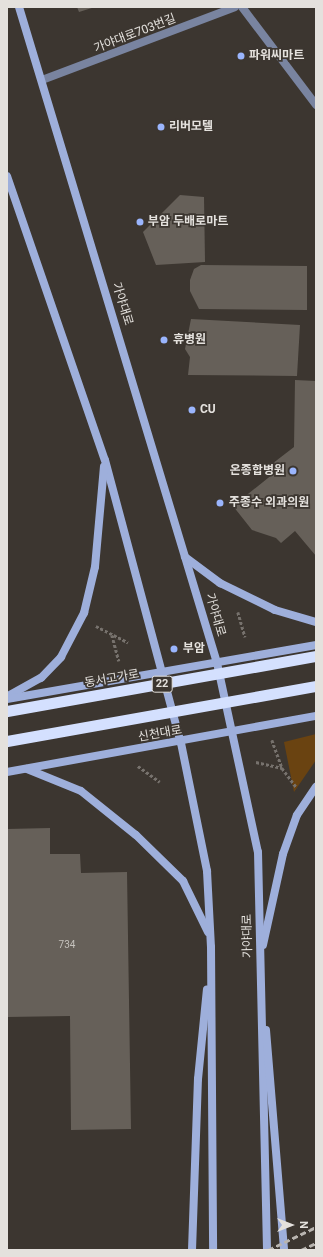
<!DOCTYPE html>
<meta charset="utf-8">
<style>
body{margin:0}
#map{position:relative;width:323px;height:1257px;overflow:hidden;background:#3c3630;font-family:Roboto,"Noto Sans KR",sans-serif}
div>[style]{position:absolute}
.green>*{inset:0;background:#6a4311}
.building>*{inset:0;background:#666059}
.path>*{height:2.5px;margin-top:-1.25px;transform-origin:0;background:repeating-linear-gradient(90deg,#77726d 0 3px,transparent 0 5px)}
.minor>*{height:8px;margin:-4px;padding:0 4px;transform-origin:4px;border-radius:4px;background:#7984a0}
.tertiary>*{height:8px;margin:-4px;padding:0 4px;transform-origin:4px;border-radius:4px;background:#7984a0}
.secondary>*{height:8px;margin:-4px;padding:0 4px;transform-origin:4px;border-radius:4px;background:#9eafdb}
.rail>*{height:3px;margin-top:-1.5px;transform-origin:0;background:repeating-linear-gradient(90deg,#b9b5b0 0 6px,transparent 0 9px)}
.trunk-bridge>*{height:11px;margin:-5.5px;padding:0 5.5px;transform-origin:5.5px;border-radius:5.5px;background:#d4e0fe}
.dots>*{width:11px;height:11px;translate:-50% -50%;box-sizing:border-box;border:2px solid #3c3630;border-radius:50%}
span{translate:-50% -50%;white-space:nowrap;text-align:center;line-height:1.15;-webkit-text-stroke:3.5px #3c3630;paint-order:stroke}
.number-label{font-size:10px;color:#c4c1bc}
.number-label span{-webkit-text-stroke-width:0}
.shield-label span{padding:1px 3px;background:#3c3630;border:1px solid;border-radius:3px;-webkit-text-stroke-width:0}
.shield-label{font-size:11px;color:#e4e1dd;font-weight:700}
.street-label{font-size:12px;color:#e4e1dd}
.poi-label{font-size:12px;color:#e4e1dd;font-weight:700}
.left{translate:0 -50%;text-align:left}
.right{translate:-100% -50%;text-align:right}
.frame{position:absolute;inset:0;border:8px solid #e4e1dd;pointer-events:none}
.north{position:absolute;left:271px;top:1205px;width:40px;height:40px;-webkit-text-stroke:3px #3c3630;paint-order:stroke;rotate:90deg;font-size:11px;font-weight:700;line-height:16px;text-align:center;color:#e4e1dd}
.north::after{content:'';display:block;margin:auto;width:14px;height:18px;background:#e4e1dd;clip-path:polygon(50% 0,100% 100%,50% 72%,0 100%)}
</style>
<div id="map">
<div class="green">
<div style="clip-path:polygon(316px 734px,316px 760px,294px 792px,284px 742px)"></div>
</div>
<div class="building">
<div style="clip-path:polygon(77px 7px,95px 7px,79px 12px)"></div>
<div style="clip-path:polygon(180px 195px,204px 197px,205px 262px,156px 265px,143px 232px)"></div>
<div style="clip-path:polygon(201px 265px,307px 266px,307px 310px,199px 309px,190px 291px,190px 280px,194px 269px)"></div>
<div style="clip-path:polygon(191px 319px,300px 325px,297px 376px,188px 375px,190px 357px,185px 349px)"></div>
<div style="clip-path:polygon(295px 380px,316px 381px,316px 556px,295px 531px,281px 543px,276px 538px,252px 530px,233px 506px,273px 474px,268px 467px,294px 447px)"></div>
<div style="clip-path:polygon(50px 828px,50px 854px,80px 854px,81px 873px,127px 872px,131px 1129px,71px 1130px,70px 1016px,7px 1017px,7px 829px)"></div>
</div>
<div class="path">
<div style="left:238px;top:612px;width:26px;rotate:74deg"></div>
<div style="left:96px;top:626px;width:36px;rotate:27deg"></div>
<div style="left:112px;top:635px;width:27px;rotate:75deg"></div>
<div style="left:272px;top:740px;width:30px;rotate:70deg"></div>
<div style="left:282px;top:768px;width:25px;rotate:53deg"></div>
<div style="left:256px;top:762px;width:27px;rotate:13deg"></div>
<div style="left:138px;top:766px;width:27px;rotate:36deg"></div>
</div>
<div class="minor">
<div style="left:242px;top:7px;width:123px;rotate:52.9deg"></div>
</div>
<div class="tertiary">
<div style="left:42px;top:80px;width:206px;rotate:-20.7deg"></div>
</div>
<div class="secondary">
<div style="left:19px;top:7px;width:685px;rotate:73.2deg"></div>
<div style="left:217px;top:663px;width:193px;rotate:77.8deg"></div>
<div style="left:258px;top:852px;width:398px;rotate:88.7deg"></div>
<div style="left:7px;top:176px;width:300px;rotate:71deg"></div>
<div style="left:105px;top:460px;width:293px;rotate:75deg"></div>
<div style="left:181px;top:743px;width:131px;rotate:78.5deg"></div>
<div style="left:207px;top:871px;width:76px;rotate:87deg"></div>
<div style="left:211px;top:947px;width:303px;rotate:89.6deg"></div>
<div style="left:185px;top:557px;width:44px;rotate:36.6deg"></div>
<div style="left:220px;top:583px;width:61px;rotate:26.1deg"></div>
<div style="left:275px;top:610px;width:43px;rotate:16.3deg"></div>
<div style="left:8px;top:696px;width:38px;rotate:-29deg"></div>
<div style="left:41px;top:678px;width:29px;rotate:-46deg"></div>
<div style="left:61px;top:657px;width:50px;rotate:-62.4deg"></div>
<div style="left:84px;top:613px;width:47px;rotate:-76.6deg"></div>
<div style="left:95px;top:567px;width:101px;rotate:-84.9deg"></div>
<div style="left:7px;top:699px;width:314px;rotate:-9.9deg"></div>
<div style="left:27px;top:769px;width:58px;rotate:22.2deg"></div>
<div style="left:81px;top:791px;width:70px;rotate:38.7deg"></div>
<div style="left:136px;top:835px;width:66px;rotate:44.4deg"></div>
<div style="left:183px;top:881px;width:57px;rotate:63.9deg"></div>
<div style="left:7px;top:772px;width:314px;rotate:-10.3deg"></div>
<div style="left:263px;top:945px;width:93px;rotate:-77.6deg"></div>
<div style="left:283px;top:854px;width:41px;rotate:-70.3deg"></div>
<div style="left:297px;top:815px;width:34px;rotate:-56deg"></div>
<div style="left:266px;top:1030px;width:221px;rotate:85.3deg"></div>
<div style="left:192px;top:1250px;width:171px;rotate:-88deg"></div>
<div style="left:198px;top:1079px;width:90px;rotate:-84.3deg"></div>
</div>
<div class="rail">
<div style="left:268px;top:1250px;width:53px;rotate:-25.6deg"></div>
<div style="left:301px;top:1250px;width:17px;rotate:-25deg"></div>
</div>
<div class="trunk-bridge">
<div style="left:7px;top:711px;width:314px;rotate:-10.1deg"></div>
<div style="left:7px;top:741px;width:314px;rotate:-10.1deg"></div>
</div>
<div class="dots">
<div style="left:241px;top:56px;background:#9ab5fd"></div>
<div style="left:161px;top:127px;background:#9ab5fd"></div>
<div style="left:140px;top:222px;background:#9ab5fd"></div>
<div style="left:164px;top:340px;background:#9ab5fd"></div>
<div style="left:192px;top:410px;background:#9ab5fd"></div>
<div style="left:293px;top:471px;background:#9ab5fd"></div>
<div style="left:220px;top:503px;background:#9ab5fd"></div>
<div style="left:174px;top:649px;background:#9ab5fd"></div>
</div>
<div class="number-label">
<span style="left:67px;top:945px">734</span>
</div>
<div class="shield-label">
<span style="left:162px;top:684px">22</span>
</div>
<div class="street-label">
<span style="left:135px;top:34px;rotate:-21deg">가야대로703번길</span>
<span style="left:122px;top:304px;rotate:73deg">가야대로</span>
<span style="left:215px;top:615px;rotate:74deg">가야대로</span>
<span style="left:112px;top:679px;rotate:-10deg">동서고가로</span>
<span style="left:160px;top:734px;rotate:-10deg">신천대로</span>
<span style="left:248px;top:936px;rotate:-91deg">가야대로</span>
</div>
<div class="poi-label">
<span class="left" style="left:249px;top:56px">파워씨마트</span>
<span class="left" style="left:169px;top:127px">리버모텔</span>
<span class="left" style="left:148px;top:222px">부암 두배로마트</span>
<span class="left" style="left:173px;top:340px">휴병원</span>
<span class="left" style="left:200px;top:410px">CU</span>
<span class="right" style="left:285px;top:471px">온종합병원</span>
<span class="left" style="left:229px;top:503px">주종수 외과의원</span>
<span class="left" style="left:183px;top:649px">부암</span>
</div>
<div class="frame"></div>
<div class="north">N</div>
</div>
